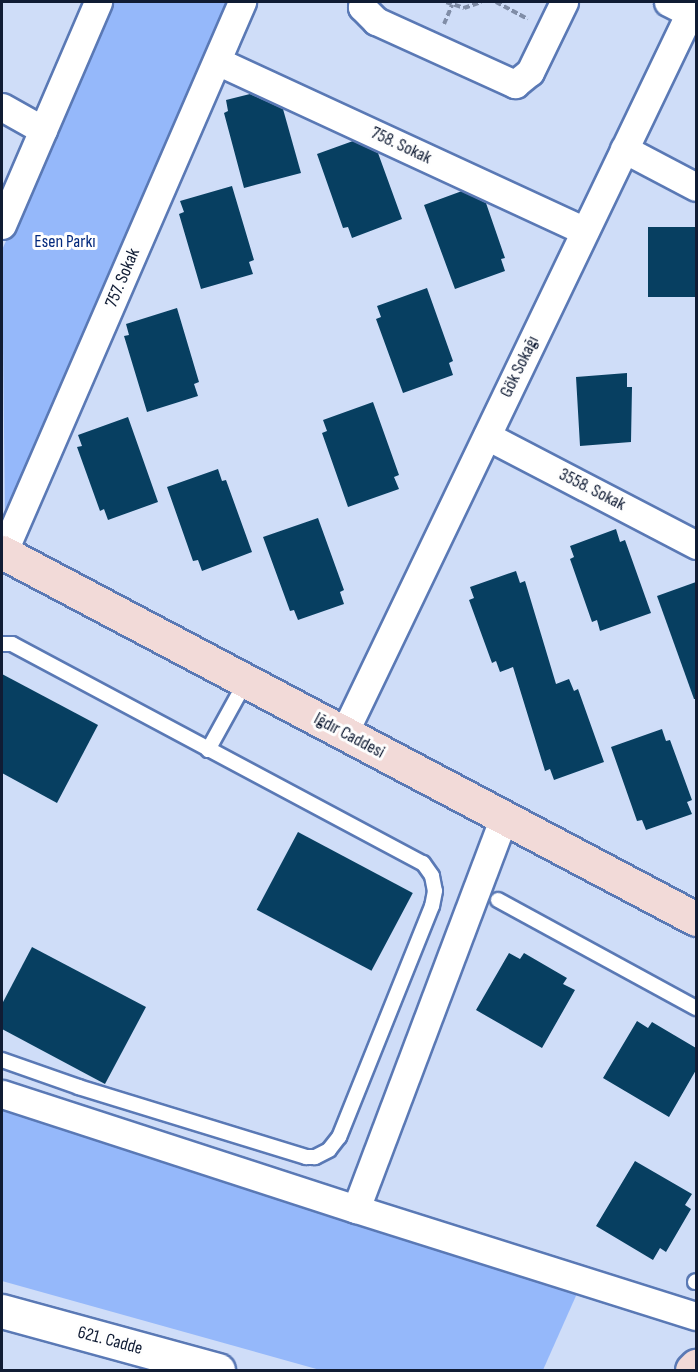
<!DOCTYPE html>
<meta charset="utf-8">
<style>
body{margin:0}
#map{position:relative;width:698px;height:1372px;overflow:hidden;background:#cfddf8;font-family:"Sofia Sans Condensed",sans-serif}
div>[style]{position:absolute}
.green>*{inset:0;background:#95b8fa}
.building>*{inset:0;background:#073f61;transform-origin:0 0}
.path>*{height:4px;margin-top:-2px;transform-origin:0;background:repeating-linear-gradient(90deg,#808da7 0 6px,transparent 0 9px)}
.roads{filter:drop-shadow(2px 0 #5a79b5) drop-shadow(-2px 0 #5a79b5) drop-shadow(0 2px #5a79b5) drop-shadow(0 -2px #5a79b5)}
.service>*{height:14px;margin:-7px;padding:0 7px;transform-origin:7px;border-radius:7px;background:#fff}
.minor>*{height:27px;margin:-13.5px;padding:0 13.5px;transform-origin:13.5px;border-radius:13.5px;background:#fff}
.tertiary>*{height:33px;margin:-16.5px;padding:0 16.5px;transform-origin:16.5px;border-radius:16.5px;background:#fff}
.secondary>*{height:33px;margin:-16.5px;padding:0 16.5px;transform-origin:16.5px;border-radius:16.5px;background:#f2dad8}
span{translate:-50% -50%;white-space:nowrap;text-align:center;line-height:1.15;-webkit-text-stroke:6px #fefefe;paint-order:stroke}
.street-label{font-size:18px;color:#101c34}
.park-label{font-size:18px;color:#03297d}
.frame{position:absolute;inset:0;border:3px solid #101c34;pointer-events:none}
</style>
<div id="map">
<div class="green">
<div style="clip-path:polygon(111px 2px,230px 2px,5px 519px,2px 250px)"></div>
<div style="clip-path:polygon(2px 1106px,579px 1289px,543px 1370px,320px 1370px,2px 1281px)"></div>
</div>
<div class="building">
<div style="clip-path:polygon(250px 94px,283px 109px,301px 173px,244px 188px,224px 113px,228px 111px,226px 100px)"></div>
<div style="clip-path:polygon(353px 141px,378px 153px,402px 219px,352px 238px,348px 227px,343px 228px,317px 154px)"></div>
<div style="clip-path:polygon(232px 186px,254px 260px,249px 262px,253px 274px,201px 289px,179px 214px,184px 212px,180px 201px)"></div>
<div style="clip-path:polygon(462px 191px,486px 203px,505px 258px,501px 259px,505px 271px,455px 289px,424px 205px)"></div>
<div style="left:696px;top:227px;width:70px;height:48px;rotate:90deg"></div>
<div style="clip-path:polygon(427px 288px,453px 361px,449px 363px,453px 375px,403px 393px,376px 319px,381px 317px,377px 306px)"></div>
<div style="clip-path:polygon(177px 308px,199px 382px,194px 384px,198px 396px,147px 412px,124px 336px,129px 335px,126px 324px)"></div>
<div style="clip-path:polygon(627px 373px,627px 387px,632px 387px,631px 442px,580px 446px,576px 377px)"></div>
<div style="clip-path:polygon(373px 402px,399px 475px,394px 477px,399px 489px,348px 507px,322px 433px,327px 431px,323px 420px)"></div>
<div style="clip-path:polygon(128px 417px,158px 502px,108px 520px,104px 509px,100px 511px,77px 447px,82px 446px,78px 435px)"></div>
<div style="clip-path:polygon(218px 469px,222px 481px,226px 480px,252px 552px,202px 571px,198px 560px,193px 561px,167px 487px)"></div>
<div style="clip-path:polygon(318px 518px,344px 590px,340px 592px,344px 604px,298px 620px,294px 610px,290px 611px,263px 537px)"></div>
<div style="clip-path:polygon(616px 529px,620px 542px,625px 540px,651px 613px,600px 631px,597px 620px,592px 622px,570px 559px,574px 557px,570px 546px)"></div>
<div style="clip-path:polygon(516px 571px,520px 583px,525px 581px,556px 684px,569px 679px,574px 691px,578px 689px,604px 762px,554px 780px,550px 769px,545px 771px,513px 667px,500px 672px,496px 661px,492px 663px,469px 600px,474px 598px,470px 587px)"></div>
<div style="clip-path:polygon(696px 582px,696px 699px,694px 699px,657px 596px)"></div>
<div style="clip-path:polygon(2px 674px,98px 725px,57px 803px,2px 773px)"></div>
<div style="clip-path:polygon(662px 729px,666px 741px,670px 740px,692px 800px,687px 802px,692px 814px,646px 830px,642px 820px,637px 821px,611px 747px)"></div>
<div style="left:298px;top:832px;width:130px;height:88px;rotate:28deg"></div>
<div style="clip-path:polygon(32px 947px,146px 1007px,105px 1084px,2px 1029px,2px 1004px)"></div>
<div style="clip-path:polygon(509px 953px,520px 959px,524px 953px,567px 978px,563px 984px,575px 990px,542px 1048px,476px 1010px)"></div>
<div style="clip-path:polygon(637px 1021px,648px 1028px,652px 1022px,696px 1048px,696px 1070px,669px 1117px,603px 1078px)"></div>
<div style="clip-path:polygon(635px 1161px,692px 1194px,685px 1205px,691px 1209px,666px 1252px,660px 1248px,653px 1260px,596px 1226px)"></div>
</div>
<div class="path">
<div style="left:446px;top:2px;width:19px;rotate:18deg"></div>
<div style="left:464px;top:8px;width:18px;rotate:-19deg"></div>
<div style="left:496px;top:2px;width:36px;rotate:28deg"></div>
<div style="left:444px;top:24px;width:21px;rotate:-67deg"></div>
</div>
<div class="roads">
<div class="service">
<div style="left:2px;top:644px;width:10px"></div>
<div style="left:12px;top:644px;width:466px;rotate:28.1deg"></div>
<div style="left:423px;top:863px;width:16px;rotate:55deg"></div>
<div style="left:432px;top:876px;width:15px;rotate:79deg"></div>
<div style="left:435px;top:891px;width:15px;rotate:101deg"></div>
<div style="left:432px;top:906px;width:249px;rotate:111.9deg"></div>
<div style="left:339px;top:1137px;width:16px;rotate:128deg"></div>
<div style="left:329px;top:1150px;width:16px;rotate:153deg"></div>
<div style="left:315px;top:1157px;width:9px;rotate:180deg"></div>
<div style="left:306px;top:1157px;width:238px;rotate:-162.9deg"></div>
<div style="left:79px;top:1087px;width:82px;rotate:-160.7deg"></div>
<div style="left:208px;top:750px;width:79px;rotate:-61.2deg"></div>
<div style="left:498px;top:900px;width:226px;rotate:28.6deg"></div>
<div style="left:695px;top:1282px;width:1px;rotate:-45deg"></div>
</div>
<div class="minor">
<div style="left:363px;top:2px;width:5px;rotate:101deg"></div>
<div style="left:362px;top:7px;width:20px;rotate:45deg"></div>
<div style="left:376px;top:21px;width:153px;rotate:24.4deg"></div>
<div style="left:515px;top:84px;width:19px;rotate:-39deg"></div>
<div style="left:530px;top:72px;width:78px;rotate:-64.1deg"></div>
<div style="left:668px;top:2px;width:25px;rotate:27deg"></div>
<div style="left:217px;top:61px;width:405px;rotate:24.8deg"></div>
<div style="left:2px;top:107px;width:47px;rotate:29.3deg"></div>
<div style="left:624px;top:149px;width:81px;rotate:27.8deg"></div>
<div style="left:2px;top:225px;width:243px;rotate:-66.7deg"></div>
<div style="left:487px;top:436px;width:236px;rotate:27.5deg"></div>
<div style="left:3px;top:553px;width:601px;rotate:-66.55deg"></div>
<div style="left:344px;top:733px;width:811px;rotate:-64.35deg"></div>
<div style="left:504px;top:817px;width:419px;rotate:110.7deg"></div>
<div style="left:356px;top:1209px;width:356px;rotate:17.5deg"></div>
<div style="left:2px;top:1094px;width:372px;rotate:18deg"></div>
</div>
<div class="tertiary">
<div style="left:2px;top:1311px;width:224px;rotate:15.3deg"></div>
</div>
<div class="secondary">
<div style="left:2px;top:552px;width:785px;rotate:27.87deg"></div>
<div style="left:692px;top:1370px;width:6px;rotate:-45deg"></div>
</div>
</div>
<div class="street-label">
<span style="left:401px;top:146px;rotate:25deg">758. Sokak</span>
<span style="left:123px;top:278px;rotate:-67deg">757. Sokak</span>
<span style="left:520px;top:367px;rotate:-64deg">Gök Sokağı</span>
<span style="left:592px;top:490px;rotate:27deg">3558. Sokak</span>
<span style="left:349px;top:736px;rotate:28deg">Iğdır Caddesi</span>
<span style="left:110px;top:1341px;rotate:15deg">621. Cadde</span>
</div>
<div class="park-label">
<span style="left:65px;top:242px">Esen Parkı</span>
</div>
<div class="frame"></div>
</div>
